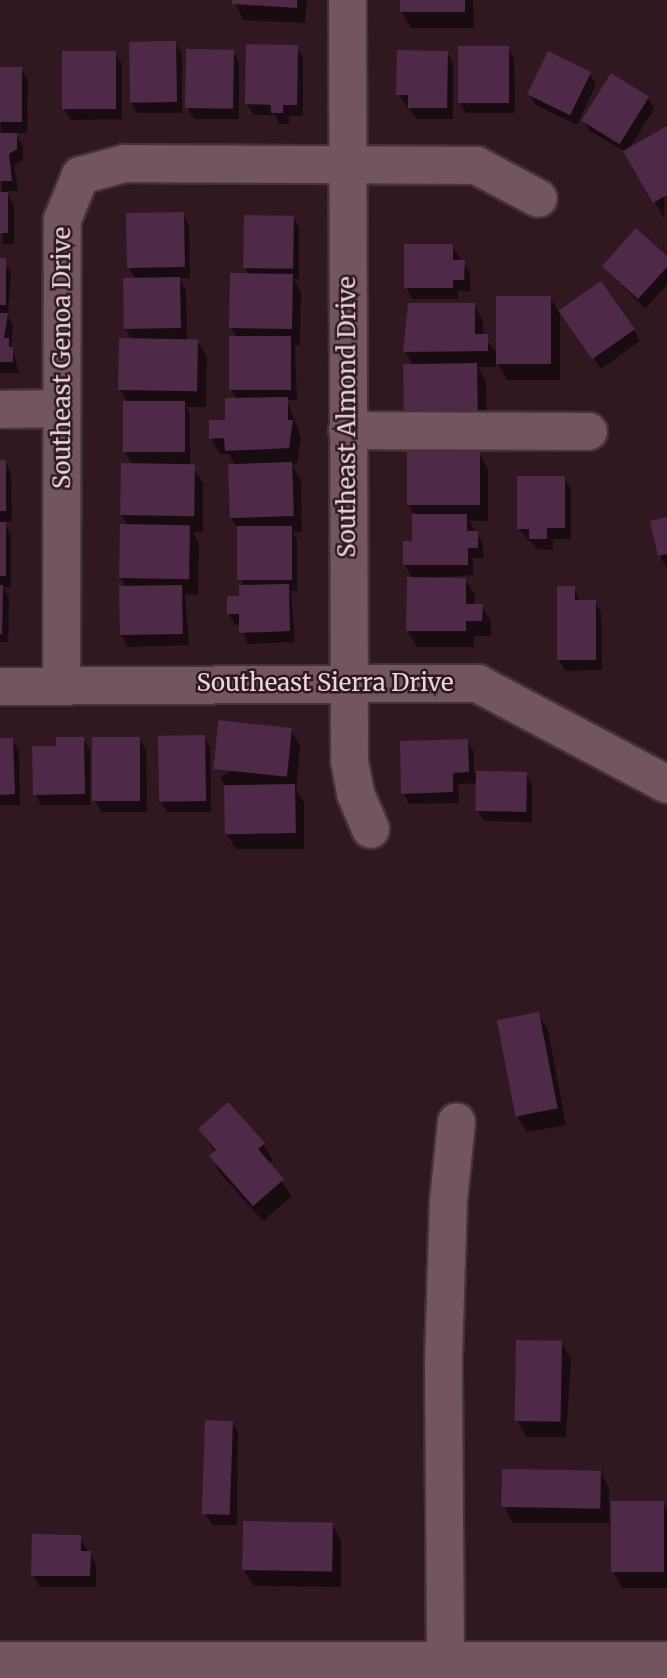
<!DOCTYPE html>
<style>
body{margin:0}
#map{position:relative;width:667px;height:1678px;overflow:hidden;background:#301720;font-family:Merriweather,serif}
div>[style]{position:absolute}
.shadow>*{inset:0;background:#0007}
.building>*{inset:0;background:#4f2948;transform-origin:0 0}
.roads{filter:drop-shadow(2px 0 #453238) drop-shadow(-2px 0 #453238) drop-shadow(0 2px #453238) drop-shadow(0 -2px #453238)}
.minor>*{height:37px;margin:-18.5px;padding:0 18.5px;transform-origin:18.5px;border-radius:18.5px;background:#73555f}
span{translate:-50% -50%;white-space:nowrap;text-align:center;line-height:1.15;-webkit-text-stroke:5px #301720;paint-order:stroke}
.street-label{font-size:24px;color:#e9d7dc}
</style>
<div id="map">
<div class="shadow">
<div style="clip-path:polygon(234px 0,307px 0,305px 23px,243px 20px)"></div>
<div style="clip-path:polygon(401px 0,473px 0,474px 28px,411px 28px,402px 12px)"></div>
<div style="clip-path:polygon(175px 43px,182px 54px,182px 113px,137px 113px,131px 102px)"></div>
<div style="clip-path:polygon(297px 47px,303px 58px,303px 116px,289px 116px,289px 124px,279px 124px,275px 115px,254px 115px,247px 104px)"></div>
<div style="clip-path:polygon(508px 48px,514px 59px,515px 113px,466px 113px,459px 102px)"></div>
<div style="clip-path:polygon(233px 52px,239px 63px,239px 119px,194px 119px,187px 107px)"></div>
<div style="clip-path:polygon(447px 52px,453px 63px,453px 119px,417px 119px,398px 94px)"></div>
<div style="clip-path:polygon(115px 53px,122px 64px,122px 119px,71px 120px,64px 109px)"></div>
<div style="clip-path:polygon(0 68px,21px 69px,28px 80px,27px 133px,15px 133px,23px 146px,23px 160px,14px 165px,18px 191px,6px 191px,14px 205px,14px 244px,3px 244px,3px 254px)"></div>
<div style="clip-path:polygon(589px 73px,596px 84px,577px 125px,536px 105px,529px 94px)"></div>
<div style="clip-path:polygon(648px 98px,654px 109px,629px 149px,667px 128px,664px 218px,627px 153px,590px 131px,583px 120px)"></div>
<div style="clip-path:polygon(183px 214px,189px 225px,190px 278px,179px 278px,186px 290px,187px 341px,197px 341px,207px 357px,206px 407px,186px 407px,190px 414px,190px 465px,203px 482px,203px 532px,193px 532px,199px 543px,198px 595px,185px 594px,189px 645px,128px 647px,121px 635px,127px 589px,121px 578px,128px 526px,122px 515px,132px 464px,125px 452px,128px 403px,120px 389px,132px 340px,125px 328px,135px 279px,129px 268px)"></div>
<div style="clip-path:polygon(293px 217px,299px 228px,299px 279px,294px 279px,301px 292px,300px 345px,295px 345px,297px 400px,287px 400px,301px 438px,297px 464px,292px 465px,301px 480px,302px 532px,293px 532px,297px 539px,297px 591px,291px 591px,295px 642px,248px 644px,241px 625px,235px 625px,229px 614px,229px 598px,241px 597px,243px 586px,239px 531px,231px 518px,235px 465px,229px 454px,220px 454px,211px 438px,227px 422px,237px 400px,231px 389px,237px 338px,231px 327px,249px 275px,245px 268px)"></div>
<div style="clip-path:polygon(452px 246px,470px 273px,470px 291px,458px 291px,458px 299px,412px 299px,406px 287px)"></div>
<div style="clip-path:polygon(667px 259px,667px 285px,645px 309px,604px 266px)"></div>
<div style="clip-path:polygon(0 260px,11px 271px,8px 316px,13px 325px,11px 344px,19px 373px,0 373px)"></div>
<div style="clip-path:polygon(550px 298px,560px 313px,560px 380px,507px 380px,496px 361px,496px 367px,478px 367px,486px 382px,487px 430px,414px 367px,405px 351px,474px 305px,483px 321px,483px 336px,498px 354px)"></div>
<div style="clip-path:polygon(568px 322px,634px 330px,640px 341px,601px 369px)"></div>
<div style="clip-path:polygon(479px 453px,488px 469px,488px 521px,469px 521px,483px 544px,483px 558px,473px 558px,473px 575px,417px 579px,465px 579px,475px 596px,474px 606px,482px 606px,491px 622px,491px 636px,474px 636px,474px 647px,417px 647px,407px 630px,413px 579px,404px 564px,413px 542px,415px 516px,409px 505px)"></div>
<div style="clip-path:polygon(0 461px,5px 461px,11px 473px,12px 522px,4px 522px,11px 535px,11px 587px,3px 587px,9px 598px,8px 642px,0 642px)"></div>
<div style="clip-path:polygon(564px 478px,571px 489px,571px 539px,553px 539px,553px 550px,537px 549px,518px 528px)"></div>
<div style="clip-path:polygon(667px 519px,667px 568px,659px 555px)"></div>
<div style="clip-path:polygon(574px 588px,580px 602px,595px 602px,601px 613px,602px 670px,565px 671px,559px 659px)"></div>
<div style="clip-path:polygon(291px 730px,300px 746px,296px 789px,304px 802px,304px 849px,236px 849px,226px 833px,226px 787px,220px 778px)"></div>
<div style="clip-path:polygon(204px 737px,210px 748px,211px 812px,167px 812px,161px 801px)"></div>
<div style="clip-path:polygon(83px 739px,90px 750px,90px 805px,41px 805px,35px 794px)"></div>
<div style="clip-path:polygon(139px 739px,146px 750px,147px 812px,101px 812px,95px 801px)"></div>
<div style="clip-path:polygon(0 740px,12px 740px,19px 751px,20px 805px,0 805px)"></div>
<div style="clip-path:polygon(467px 741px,474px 752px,474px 773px,526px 774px,532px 785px,532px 822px,484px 821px,477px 810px,478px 783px,458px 784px,459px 803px,409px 804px,403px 793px)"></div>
<div style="clip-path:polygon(538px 1014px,548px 1030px,566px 1125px,527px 1132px,517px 1116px,500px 1021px)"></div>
<div style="clip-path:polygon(200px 1129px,263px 1144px,273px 1160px,268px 1164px,292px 1196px,263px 1221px,220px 1173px,211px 1156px,215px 1152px)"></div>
<div style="clip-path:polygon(561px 1342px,571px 1359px,566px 1437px,526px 1437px,517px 1420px)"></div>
<div style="clip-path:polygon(232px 1422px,238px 1433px,237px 1525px,212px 1525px,206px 1514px)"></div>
<div style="clip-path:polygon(600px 1471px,609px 1488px,609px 1523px,513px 1523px,504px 1506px)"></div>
<div style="clip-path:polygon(663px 1503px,667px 1511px,667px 1588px,622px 1588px,613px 1571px)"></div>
<div style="clip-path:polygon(332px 1524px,341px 1540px,341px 1587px,254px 1586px,244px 1570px)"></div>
<div style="clip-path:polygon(79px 1537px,96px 1564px,96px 1587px,40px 1587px,33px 1576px)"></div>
</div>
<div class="building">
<div style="clip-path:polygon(232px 0,297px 0,297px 8px,232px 4px)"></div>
<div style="left:400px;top:0;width:65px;height:12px"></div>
<div style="left:176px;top:41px;width:61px;height:47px;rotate:89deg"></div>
<div style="clip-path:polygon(246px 44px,298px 45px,297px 105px,283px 105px,283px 113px,271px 113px,271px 105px,245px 104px)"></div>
<div style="left:458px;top:46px;width:51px;height:57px"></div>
<div style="left:186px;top:49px;width:48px;height:59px;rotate:1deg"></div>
<div style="clip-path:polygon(397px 50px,448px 51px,447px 108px,408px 108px,408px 95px,396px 95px)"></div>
<div style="left:62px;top:51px;width:54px;height:58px"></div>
<div style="left:548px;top:51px;width:48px;height:48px;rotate:26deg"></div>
<div style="left:0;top:67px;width:22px;height:55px"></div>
<div style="left:611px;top:73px;width:45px;height:56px;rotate:32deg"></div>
<div style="clip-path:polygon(667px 126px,667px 195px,653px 203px,623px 151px)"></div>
<div style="clip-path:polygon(0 133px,17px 133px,17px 149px,9px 154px,12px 181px,0 181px)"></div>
<div style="left:0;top:192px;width:8px;height:41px"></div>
<div style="left:184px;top:212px;width:55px;height:58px;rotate:89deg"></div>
<div style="left:244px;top:215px;width:50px;height:53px;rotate:1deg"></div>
<div style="clip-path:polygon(636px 228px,667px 256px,667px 267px,638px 299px,602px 266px)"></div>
<div style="clip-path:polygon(404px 244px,453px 244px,453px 260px,465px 260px,464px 280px,453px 280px,453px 288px,404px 288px)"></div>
<div style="left:0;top:258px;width:6px;height:47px"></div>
<div style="left:230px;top:273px;width:63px;height:55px;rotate:1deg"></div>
<div style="left:180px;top:277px;width:51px;height:57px;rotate:89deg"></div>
<div style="left:601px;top:281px;width:59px;height:52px;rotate:55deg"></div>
<div style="left:496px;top:296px;width:55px;height:68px"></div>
<div style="clip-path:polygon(408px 303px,475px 303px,475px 334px,488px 334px,488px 351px,403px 352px)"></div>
<div style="clip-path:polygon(0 313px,8px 313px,4px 338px,9px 338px,9px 347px,13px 347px,13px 362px,0 362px)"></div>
<div style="left:229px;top:336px;width:62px;height:54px"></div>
<div style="left:119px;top:338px;width:79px;height:52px;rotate:1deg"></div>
<div style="left:477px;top:363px;width:52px;height:74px;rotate:89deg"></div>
<div style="clip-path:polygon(288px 397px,288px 420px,293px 420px,289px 448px,225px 451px,224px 438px,209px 439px,209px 420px,225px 420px,225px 398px)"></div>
<div style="left:123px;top:401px;width:62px;height:51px"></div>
<div style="left:407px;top:451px;width:73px;height:54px"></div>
<div style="left:0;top:460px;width:6px;height:51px"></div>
<div style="left:292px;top:462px;width:54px;height:64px;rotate:88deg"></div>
<div style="left:121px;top:463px;width:74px;height:52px;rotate:1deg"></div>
<div style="clip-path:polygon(517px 476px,565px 476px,565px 528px,547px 528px,547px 539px,529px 539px,529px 529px,517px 529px)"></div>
<div style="clip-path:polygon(412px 514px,467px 514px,467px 531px,478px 531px,478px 548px,468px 548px,468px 565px,403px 565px,403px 541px,412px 541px)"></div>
<div style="clip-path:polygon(667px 517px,667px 554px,658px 556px,650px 521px)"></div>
<div style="left:0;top:522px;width:6px;height:54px"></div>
<div style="left:120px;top:524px;width:70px;height:54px;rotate:1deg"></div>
<div style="left:237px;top:526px;width:55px;height:54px"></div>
<div style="clip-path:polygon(407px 577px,466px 578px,466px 604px,483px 604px,482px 621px,466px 621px,466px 631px,406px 631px)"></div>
<div style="clip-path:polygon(289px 584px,290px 631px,239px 633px,239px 614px,227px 614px,227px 596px,239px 596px,239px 585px)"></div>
<div style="clip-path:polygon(0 585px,3px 585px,2px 634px,0 634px)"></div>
<div style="left:182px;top:585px;width:49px;height:63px;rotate:89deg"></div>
<div style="clip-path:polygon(557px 586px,575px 586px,575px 600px,596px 600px,596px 660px,557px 660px)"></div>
<div style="left:292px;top:728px;width:49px;height:74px;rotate:96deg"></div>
<div style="left:205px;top:735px;width:66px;height:47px;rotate:89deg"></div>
<div style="clip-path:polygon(56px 737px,84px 737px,85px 794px,33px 795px,32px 746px,56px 746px)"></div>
<div style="left:92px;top:737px;width:48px;height:64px"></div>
<div style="clip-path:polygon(0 738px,13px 738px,15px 794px,0 795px)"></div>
<div style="clip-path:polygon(468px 739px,469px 772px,453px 773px,453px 792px,401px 794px,400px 741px)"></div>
<div style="left:476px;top:771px;width:51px;height:40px;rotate:1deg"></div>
<div style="left:295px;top:784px;width:49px;height:71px;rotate:89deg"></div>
<div style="left:539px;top:1012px;width:98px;height:43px;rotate:79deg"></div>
<div style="clip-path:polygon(228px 1102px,265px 1143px,258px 1149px,284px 1179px,253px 1206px,209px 1156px,216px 1150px,198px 1129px)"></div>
<div style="left:516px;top:1340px;width:46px;height:81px;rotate:1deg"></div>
<div style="left:205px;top:1420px;width:28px;height:94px;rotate:2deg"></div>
<div style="left:502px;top:1469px;width:99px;height:38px;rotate:1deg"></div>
<div style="left:611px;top:1501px;width:53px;height:71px"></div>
<div style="left:243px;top:1521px;width:90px;height:49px;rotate:1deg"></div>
<div style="clip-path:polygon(32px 1534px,81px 1535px,81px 1551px,91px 1551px,90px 1576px,31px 1576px)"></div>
</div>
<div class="roads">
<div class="minor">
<div style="left:347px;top:0;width:761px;rotate:89.85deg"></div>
<div style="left:349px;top:761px;width:33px;rotate:79deg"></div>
<div style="left:355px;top:793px;width:39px;rotate:67deg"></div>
<div style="left:0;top:409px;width:61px;rotate:-0.9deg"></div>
<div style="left:347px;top:430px;width:241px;rotate:0.2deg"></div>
<div style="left:0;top:686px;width:477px;rotate:-0.4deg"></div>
<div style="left:477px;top:683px;width:215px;rotate:28deg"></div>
<div style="left:61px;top:686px;width:467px;rotate:-89.9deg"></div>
<div style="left:62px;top:219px;width:48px;rotate:-67.8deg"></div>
<div style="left:80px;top:175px;width:46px;rotate:-15.3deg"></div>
<div style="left:124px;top:163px;width:352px;rotate:0.3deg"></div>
<div style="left:476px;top:165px;width:70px;rotate:28deg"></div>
<div style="left:445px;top:1658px;width:301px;rotate:-90.4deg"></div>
<div style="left:443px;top:1357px;width:157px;rotate:-88.2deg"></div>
<div style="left:448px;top:1200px;width:79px;rotate:-84.2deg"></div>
<div style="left:0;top:1660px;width:667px"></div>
</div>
</div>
<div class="street-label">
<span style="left:62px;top:358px;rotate:-90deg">Southeast Genoa Drive</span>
<span style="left:347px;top:417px;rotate:-90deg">Southeast Almond Drive</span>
<span style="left:325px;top:683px">Southeast Sierra Drive</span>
</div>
</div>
